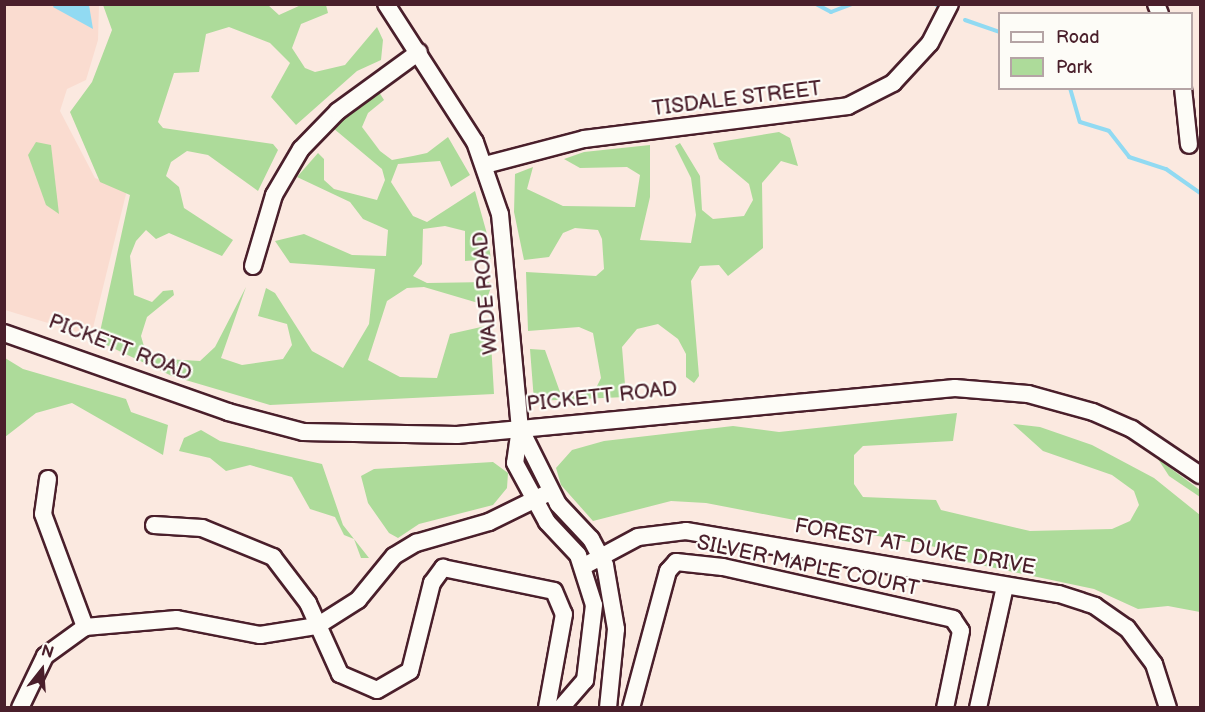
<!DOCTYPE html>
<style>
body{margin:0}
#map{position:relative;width:1205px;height:712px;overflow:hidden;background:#fbe9e0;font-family:"Balsamiq Sans",sans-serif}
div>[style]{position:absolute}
.built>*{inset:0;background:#fadcd0}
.green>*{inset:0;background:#addb9a}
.water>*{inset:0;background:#91daf2}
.stream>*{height:4px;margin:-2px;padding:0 2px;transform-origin:2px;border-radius:2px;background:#91daf2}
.roads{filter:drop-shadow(2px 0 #4a1f2b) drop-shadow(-2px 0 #4a1f2b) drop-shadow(0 2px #4a1f2b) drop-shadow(0 -2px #4a1f2b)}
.minor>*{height:16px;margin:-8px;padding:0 8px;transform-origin:8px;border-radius:8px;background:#fdfcf7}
span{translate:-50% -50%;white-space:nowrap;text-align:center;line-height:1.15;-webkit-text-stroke:4.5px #fdfcf7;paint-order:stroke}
.street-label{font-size:21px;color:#4a1f2b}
.frame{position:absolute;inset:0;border:6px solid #4a1f2b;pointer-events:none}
.legend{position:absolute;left:998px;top:12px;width:195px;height:78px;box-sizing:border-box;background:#fdfcf7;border:2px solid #b5a4a5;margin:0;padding:8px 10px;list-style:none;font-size:18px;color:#4a1f2b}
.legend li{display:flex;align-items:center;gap:12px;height:30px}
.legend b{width:30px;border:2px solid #b5a4a5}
.north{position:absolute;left:12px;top:640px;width:60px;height:60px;-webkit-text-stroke:4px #fdfcf7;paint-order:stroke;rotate:17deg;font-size:16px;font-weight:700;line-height:24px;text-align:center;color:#4a1f2b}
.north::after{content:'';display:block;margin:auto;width:21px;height:27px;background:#4a1f2b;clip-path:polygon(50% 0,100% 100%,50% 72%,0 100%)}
</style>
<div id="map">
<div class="built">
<div style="clip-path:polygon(4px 5px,99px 5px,98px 40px,86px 80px,67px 89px,60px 111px,95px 178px,127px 190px,91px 336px,5px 310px)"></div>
</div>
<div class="green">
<div style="clip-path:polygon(103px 5px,268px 5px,279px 15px,301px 5px,326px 5px,328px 13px,301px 24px,292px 48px,305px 68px,315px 72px,345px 65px,377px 27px,383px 40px,381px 60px,357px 71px,296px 125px,271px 97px,290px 63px,270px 43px,229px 27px,206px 34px,199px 72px,174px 73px,158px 122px,163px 128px,273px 144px,278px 150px,258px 191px,208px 155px,187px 151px,171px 162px,166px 176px,179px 187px,184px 208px,233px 240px,222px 256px,169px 233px,156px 239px,146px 230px,136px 241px,130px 256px,134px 295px,152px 302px,163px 291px,173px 290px,174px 295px,147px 317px,141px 336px,145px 350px,165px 359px,200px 361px,215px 347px,246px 287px,221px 358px,242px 365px,283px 359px,292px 345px,287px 324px,258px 316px,266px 288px,275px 293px,312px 351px,343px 368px,369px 324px,375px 269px,290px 263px,275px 241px,304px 234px,352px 255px,386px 256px,388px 230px,363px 219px,350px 202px,297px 177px,318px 153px,324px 159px,324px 180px,334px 189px,377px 200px,385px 180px,382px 169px,333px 128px,379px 92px,384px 100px,368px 113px,362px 127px,380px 151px,392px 160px,413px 156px,427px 153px,448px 137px,470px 175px,451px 187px,440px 161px,398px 164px,391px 182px,413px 216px,427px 222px,475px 191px,487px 234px,491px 259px,465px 261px,465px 231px,445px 226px,423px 229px,422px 264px,413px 276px,427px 283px,489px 282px,491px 287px,485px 305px,424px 287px,407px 288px,387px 301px,368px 360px,400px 377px,437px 378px,450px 334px,490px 325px,494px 394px,270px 405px,172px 376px,98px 341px,130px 195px,100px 182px,70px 112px,92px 82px,112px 30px)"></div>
<div style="clip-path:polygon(779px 132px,790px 138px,798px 166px,781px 161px,762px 183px,763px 248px,728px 276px,719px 265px,700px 266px,691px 281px,699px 376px,694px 383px,686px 377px,686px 354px,678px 339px,658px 324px,637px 329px,622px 347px,626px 397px,534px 401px,530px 349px,545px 350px,560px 392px,578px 394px,596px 388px,601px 378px,593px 333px,579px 327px,528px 331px,526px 272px,596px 276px,604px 269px,602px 239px,598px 230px,575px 228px,563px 233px,549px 257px,524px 260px,514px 212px,515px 174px,533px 167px,527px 189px,563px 206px,635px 207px,640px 175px,627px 167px,580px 168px,564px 159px,584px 152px,650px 145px,650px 197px,640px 240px,691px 243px,696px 215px,691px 178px,675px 146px,680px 143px,700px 176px,702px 210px,713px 219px,744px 216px,753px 200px,749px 184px,719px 159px,713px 143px)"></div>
<div style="clip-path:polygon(36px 142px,51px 145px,59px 214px,46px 205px,28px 155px)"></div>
<div style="clip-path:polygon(5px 358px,23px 369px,126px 399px,131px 412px,168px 425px,163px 455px,72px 403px,36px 413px,5px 437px)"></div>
<div style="clip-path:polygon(957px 413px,953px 441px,863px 446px,854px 455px,854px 484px,863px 497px,936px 500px,941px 510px,1030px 531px,1112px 529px,1130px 521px,1139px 505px,1134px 491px,1112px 475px,1043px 451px,1013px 424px,1040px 427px,1092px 445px,1154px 478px,1200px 515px,1200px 612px,1168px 606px,1138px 609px,1094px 589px,962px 561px,956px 551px,706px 503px,671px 501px,593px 521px,561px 485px,556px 468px,572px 450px,604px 441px,733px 426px,779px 432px)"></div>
<div style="clip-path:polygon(201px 430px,220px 441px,322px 464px,343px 525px,369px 558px,361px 558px,354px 539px,344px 535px,335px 517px,310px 509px,292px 477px,250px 465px,226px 471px,210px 458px,179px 451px,184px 438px)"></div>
<div style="clip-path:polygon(1158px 459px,1200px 490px,1200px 497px,1169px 476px)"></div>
<div style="clip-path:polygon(493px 462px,508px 473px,507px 488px,493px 505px,419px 524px,398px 538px,389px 533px,368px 503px,361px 476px,374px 469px)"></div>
</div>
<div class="water">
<div style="clip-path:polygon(89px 5px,93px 29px,53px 7px,54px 5px)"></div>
</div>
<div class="stream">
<div style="left:816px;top:4px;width:17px;rotate:28deg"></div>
<div style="left:831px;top:12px;width:22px;rotate:-21deg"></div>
<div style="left:935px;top:4px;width:2px;rotate:27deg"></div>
<div style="left:965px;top:20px;width:37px;rotate:19deg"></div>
<div style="left:1070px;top:88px;width:35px;rotate:74deg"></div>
<div style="left:1080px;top:122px;width:30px;rotate:17deg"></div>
<div style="left:1109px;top:131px;width:33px;rotate:52deg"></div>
<div style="left:1129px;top:157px;width:39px;rotate:18deg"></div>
<div style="left:1166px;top:169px;width:42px;rotate:35.2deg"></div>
</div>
<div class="roads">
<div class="minor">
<div style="left:386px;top:4px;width:164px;rotate:57.2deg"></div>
<div style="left:475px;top:142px;width:76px;rotate:70.9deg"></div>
<div style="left:500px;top:214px;width:215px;rotate:84.7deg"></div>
<div style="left:520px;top:428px;width:35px;rotate:98deg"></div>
<div style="left:515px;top:463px;width:67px;rotate:61.5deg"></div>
<div style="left:547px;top:522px;width:45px;rotate:46.8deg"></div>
<div style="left:578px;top:555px;width:52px;rotate:72.3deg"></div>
<div style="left:594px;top:605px;width:76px;rotate:96.8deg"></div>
<div style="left:585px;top:680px;width:37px;rotate:131deg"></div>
<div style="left:1156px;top:4px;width:11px;rotate:68deg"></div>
<div style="left:1183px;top:88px;width:57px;rotate:84deg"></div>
<div style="left:485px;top:165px;width:102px;rotate:-14.7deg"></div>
<div style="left:584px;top:139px;width:266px;rotate:-7.1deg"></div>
<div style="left:848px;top:106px;width:51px;rotate:-27.1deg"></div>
<div style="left:893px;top:83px;width:54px;rotate:-47.2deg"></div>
<div style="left:930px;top:43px;width:44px;rotate:-62.9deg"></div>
<div style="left:253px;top:266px;width:74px;rotate:-73.5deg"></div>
<div style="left:274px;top:195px;width:53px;rotate:-59.6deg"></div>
<div style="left:301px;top:149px;width:53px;rotate:-45.8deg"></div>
<div style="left:338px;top:111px;width:100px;rotate:-36.1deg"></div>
<div style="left:4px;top:333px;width:238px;rotate:19.4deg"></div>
<div style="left:228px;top:412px;width:78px;rotate:14.9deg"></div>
<div style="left:303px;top:432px;width:154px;rotate:1.1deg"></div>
<div style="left:457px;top:435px;width:500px;rotate:-5.39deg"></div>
<div style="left:955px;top:388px;width:73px;rotate:4.7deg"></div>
<div style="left:1028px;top:394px;width:67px;rotate:15.5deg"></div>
<div style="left:1093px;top:412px;width:43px;rotate:23.6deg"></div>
<div style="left:1132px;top:429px;width:82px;rotate:34.1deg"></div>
<div style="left:520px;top:428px;width:85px;rotate:63.4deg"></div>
<div style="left:558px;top:504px;width:48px;rotate:46.7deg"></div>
<div style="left:591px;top:539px;width:30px;rotate:62deg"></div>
<div style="left:605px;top:565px;width:65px;rotate:80.2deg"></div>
<div style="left:616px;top:629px;width:79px;rotate:95.8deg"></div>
<div style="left:48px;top:479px;width:35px;rotate:98deg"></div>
<div style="left:43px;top:514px;width:121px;rotate:69.6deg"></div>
<div style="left:154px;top:525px;width:48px;rotate:3.6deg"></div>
<div style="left:202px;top:528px;width:77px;rotate:22.2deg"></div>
<div style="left:273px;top:557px;width:58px;rotate:52.7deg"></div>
<div style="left:308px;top:603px;width:78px;rotate:65.7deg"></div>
<div style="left:340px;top:674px;width:40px;rotate:23.4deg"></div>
<div style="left:377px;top:690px;width:38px;rotate:-30deg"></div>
<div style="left:410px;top:671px;width:91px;rotate:-76deg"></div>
<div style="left:432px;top:583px;width:19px;rotate:-54deg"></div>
<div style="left:443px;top:568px;width:113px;rotate:11.7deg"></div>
<div style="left:554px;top:591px;width:25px;rotate:67deg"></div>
<div style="left:564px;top:614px;width:96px;rotate:100.3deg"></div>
<div style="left:584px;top:566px;width:61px;rotate:-28.2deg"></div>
<div style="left:638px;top:537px;width:48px;rotate:-7.1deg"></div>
<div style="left:686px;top:531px;width:378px;rotate:9.6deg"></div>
<div style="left:1059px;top:594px;width:38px;rotate:18deg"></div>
<div style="left:1095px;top:606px;width:39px;rotate:35deg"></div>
<div style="left:1127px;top:628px;width:45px;rotate:53.1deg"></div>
<div style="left:1154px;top:664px;width:46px;rotate:72.3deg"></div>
<div style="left:20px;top:708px;width:58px;rotate:-64.3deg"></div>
<div style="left:45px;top:656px;width:49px;rotate:-35.9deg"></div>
<div style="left:85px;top:627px;width:92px;rotate:-5deg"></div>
<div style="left:177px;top:619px;width:85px;rotate:10.9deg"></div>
<div style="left:260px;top:635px;width:58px;rotate:-9deg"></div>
<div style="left:317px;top:626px;width:49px;rotate:-32.4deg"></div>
<div style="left:358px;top:600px;width:57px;rotate:-50.7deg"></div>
<div style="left:394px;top:556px;width:26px;rotate:-31deg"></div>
<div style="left:416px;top:543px;width:76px;rotate:-16deg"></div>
<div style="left:489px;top:522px;width:68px;rotate:-26.2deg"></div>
<div style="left:631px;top:708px;width:142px;rotate:-74.9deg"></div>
<div style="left:668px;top:571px;width:12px;rotate:-48deg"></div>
<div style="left:676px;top:562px;width:47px;rotate:6.1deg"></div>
<div style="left:723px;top:567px;width:236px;rotate:12.7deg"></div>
<div style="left:953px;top:619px;width:14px;rotate:56deg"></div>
<div style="left:961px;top:631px;width:79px;rotate:101.7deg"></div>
<div style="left:978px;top:708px;width:125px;rotate:-77.5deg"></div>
</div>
</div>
<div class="street-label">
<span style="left:737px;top:99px;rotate:-7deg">TISDALE STREET</span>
<span style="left:486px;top:293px;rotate:-95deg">WADE ROAD</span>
<span style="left:120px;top:348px;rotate:21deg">PICKETT ROAD</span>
<span style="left:602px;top:397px;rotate:-6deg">PICKETT ROAD</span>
<span style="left:915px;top:547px;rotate:10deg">FOREST AT DUKE DRIVE</span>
<span style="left:808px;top:566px;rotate:12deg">SILVER MAPLE COURT</span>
</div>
<div class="frame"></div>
<ul class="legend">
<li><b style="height:8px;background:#fdfcf7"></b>Road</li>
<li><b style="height:16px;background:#addb9a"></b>Park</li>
</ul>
<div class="north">N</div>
</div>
